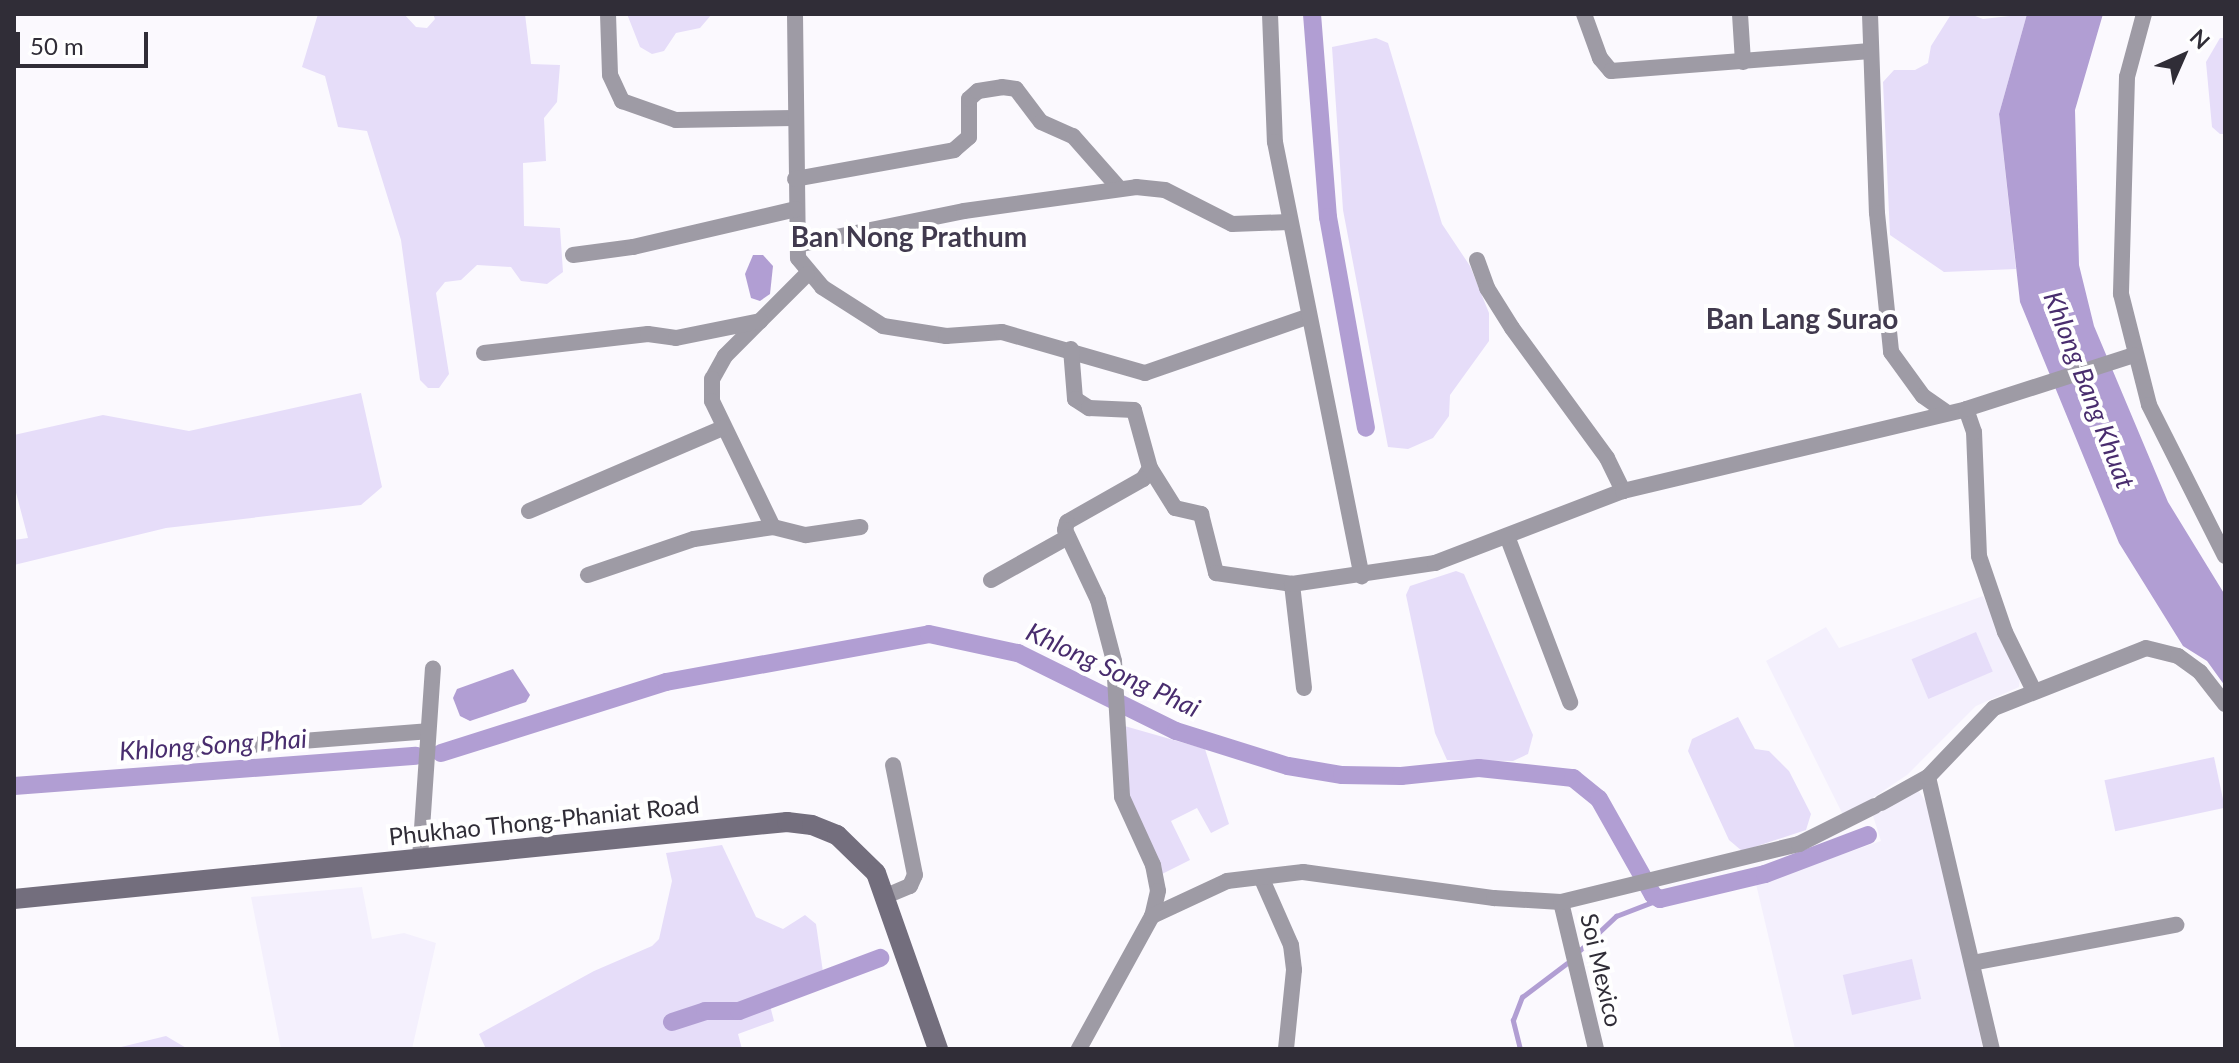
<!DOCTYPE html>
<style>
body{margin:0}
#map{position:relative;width:2239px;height:1063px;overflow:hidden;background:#fbf9fe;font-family:Lato,sans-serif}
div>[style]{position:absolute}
.built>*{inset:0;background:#f4f0fd}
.green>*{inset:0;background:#e6ddf9;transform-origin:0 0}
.water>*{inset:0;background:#b19ed3}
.stream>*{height:5px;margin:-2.5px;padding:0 2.5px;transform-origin:2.5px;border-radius:2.5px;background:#b19ed3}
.canal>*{height:18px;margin:-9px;padding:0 9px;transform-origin:9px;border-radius:9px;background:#b19ed3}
.street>*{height:16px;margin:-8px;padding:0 8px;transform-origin:8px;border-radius:8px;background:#9e9ba5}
.secondary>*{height:20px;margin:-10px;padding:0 10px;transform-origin:10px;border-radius:10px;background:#736e7d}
span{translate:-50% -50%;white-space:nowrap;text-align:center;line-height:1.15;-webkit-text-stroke:8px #fff;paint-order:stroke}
.street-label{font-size:24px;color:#302d37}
.water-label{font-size:26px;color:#492d6e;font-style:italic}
.quarter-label{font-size:28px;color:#413a4e;font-weight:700}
.frame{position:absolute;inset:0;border:16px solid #302d37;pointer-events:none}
.north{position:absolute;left:2143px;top:16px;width:80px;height:80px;-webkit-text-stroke:6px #fff;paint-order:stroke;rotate:45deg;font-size:22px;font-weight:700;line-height:32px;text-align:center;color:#302d37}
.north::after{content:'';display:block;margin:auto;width:28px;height:36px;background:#302d37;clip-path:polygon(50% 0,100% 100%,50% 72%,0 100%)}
.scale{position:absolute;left:16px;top:32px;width:132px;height:36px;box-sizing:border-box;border:4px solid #302d37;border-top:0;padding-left:10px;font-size:24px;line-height:28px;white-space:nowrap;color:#302d37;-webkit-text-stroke:6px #fff;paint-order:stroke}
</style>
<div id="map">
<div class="built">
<div style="clip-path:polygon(1983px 596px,2020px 676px,2019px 687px,1976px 706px,1907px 775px,1844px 817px,1766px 661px,1826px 627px,1839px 648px)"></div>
<div style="clip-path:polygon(1917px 789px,1931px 809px,1983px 1049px,1795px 1049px,1756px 884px,1881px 841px,1873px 816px)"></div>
<div style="clip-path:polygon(362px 887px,372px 939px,404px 933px,436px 943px,412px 1049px,281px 1049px,251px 897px)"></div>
</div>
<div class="green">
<div style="clip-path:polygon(318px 14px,404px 14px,416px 27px,427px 28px,435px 19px,433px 14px,525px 14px,531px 64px,560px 65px,557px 102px,544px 118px,546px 161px,523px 163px,524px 226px,560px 228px,563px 272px,547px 284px,521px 281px,511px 267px,477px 265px,461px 280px,445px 282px,436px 293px,449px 374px,439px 388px,428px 388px,420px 380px,401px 240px,367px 131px,338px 127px,325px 76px,302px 67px)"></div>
<div style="clip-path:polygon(627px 14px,712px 14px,700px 28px,676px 33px,664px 51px,652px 54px,640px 47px)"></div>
<div style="clip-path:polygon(1970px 14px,1983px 19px,2027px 14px,1999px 114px,2016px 269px,1944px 272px,1890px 235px,1883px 82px,1894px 70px,1915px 70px,1928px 63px,1931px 46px,1950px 16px)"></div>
<div style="clip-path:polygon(1376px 38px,1388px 43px,1442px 224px,1470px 266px,1489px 313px,1489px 341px,1450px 395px,1449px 416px,1433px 438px,1408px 449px,1388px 447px,1343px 210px,1332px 47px)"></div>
<div style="clip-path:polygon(2220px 38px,2225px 38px,2225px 134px,2220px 134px,2212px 127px,2206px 62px)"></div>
<div style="clip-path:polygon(361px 393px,382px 487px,361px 505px,166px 528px,14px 565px,14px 540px,28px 538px,14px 485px,14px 435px,103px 415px,189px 431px)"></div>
<div style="clip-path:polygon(1456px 571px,1464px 574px,1533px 735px,1528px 754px,1513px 761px,1447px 760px,1435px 733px,1406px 595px,1410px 586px)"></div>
<div style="left:1976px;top:632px;width:43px;height:70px;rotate:67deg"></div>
<div style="clip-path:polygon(1738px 717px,1755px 749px,1769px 751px,1789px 771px,1811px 814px,1806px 830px,1742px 851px,1729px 840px,1688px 751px,1692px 739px)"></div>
<div style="clip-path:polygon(1121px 725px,1205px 749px,1229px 824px,1211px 833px,1197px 808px,1171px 821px,1190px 860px,1162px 874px,1132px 814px)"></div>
<div style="left:2214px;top:757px;width:52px;height:112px;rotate:78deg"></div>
<div style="clip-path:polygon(722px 845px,756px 917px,783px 929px,805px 915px,816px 924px,823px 972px,767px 994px,774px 1021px,738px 1034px,742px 1049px,486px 1049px,479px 1034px,594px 971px,652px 946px,659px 939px,672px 881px,666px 853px)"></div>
<div style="left:1912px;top:959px;width:41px;height:71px;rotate:77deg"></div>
<div style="clip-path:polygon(166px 1036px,188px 1049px,113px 1049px)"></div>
</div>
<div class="water">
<div style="clip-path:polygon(2027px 14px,2103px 14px,2075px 110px,2079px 265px,2094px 326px,2168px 502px,2225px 595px,2225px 686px,2207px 661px,2183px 646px,2119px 543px,2020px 302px,1999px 114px)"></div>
<div style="clip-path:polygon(753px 255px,763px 255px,773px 266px,770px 294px,760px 301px,751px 298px,745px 274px)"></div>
<div style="clip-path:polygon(513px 669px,530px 695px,526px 702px,470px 721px,460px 716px,453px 698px,457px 689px)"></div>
</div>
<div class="stream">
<div style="left:1580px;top:950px;width:50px;rotate:-43.4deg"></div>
<div style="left:1616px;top:916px;width:47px;rotate:-21.1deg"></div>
<div style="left:1520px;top:1049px;width:30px;rotate:-104deg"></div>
<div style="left:1513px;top:1020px;width:25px;rotate:-69deg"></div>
<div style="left:1522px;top:997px;width:56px;rotate:-37.1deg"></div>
</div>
<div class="canal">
<div style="left:1312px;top:14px;width:204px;rotate:85.5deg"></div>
<div style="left:1328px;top:217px;width:214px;rotate:79.8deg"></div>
<div style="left:441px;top:753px;width:236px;rotate:-17.5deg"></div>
<div style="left:666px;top:682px;width:267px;rotate:-10.3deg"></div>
<div style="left:929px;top:634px;width:91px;rotate:12.1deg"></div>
<div style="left:1018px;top:653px;width:176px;rotate:26.3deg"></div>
<div style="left:1176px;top:731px;width:117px;rotate:17.4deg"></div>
<div style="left:1288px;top:766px;width:55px;rotate:9.5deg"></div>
<div style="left:1342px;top:775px;width:59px;rotate:1deg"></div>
<div style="left:1401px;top:776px;width:78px;rotate:-5.9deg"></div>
<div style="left:1479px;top:768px;width:95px;rotate:6.1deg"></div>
<div style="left:1573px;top:778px;width:33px;rotate:39deg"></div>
<div style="left:1599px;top:799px;width:110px;rotate:60.6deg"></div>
<div style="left:1653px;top:895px;width:8px;rotate:30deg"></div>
<div style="left:1660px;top:899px;width:108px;rotate:-13.4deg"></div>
<div style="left:1765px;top:874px;width:110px;rotate:-20.7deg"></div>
<div style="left:14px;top:786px;width:403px;rotate:-4.3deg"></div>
<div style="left:672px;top:1022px;width:35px;rotate:-18deg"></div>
<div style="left:705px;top:1011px;width:34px"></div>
<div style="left:739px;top:1011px;width:151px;rotate:-20.6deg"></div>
</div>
<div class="street">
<div style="left:608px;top:14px;width:61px;rotate:88.1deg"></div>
<div style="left:610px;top:75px;width:29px;rotate:65deg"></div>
<div style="left:622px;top:101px;width:57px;rotate:19.4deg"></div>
<div style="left:676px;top:120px;width:118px;rotate:-1deg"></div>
<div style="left:795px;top:14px;width:244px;rotate:89.3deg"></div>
<div style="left:798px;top:258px;width:38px;rotate:50deg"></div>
<div style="left:822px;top:287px;width:72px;rotate:32.6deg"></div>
<div style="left:883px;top:326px;width:64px;rotate:9deg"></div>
<div style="left:946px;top:336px;width:56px;rotate:-4.1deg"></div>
<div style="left:1002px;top:332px;width:149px;rotate:16deg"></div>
<div style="left:1145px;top:373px;width:171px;rotate:-19.1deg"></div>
<div style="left:1270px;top:14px;width:128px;rotate:87.8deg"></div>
<div style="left:1275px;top:142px;width:443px;rotate:78.7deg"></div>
<div style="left:1584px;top:14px;width:47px;rotate:70deg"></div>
<div style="left:1600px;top:58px;width:17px;rotate:50deg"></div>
<div style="left:1611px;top:71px;width:260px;rotate:-4.4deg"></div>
<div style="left:1740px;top:14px;width:48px;rotate:86.4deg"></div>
<div style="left:1870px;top:14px;width:199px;rotate:88deg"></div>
<div style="left:1877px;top:213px;width:140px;rotate:84.2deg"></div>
<div style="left:1891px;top:352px;width:54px;rotate:54deg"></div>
<div style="left:1923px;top:396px;width:29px;rotate:35deg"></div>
<div style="left:2144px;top:14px;width:65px;rotate:105.1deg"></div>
<div style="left:2127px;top:77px;width:217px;rotate:91.6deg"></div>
<div style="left:2121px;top:294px;width:114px;rotate:75.8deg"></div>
<div style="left:2149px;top:405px;width:169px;rotate:63.3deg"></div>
<div style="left:795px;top:179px;width:162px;rotate:-10.3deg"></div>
<div style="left:954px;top:150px;width:20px;rotate:-41deg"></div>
<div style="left:969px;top:137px;width:38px;rotate:-90deg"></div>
<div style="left:969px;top:99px;width:12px;rotate:-42deg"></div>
<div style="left:978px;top:91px;width:24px;rotate:-9deg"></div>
<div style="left:1002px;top:87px;width:14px;rotate:8deg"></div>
<div style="left:1016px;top:89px;width:41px;rotate:52.9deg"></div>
<div style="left:1041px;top:122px;width:35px;rotate:24deg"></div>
<div style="left:1073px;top:136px;width:69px;rotate:48.5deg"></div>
<div style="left:797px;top:245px;width:170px;rotate:-11.5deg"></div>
<div style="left:964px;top:211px;width:174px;rotate:-7.9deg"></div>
<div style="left:1136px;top:187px;width:29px;rotate:6deg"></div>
<div style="left:1165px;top:190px;width:75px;rotate:26.9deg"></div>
<div style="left:1232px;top:224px;width:57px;rotate:-2deg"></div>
<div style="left:573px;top:255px;width:61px;rotate:-7.6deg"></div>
<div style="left:633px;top:247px;width:167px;rotate:-13.1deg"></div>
<div style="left:1477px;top:260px;width:30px;rotate:70deg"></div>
<div style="left:1487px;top:288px;width:47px;rotate:58deg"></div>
<div style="left:1512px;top:328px;width:161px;rotate:53.8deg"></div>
<div style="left:1607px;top:458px;width:37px;rotate:64deg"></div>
<div style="left:807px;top:274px;width:116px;rotate:135deg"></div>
<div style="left:725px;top:356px;width:26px;rotate:119deg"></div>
<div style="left:712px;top:379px;width:22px;rotate:90deg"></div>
<div style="left:712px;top:401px;width:140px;rotate:64.2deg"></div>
<div style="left:773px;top:527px;width:34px;rotate:14deg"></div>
<div style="left:806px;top:535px;width:55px;rotate:-8.4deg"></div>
<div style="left:1071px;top:349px;width:50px;rotate:85.4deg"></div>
<div style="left:1075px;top:399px;width:17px;rotate:33deg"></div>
<div style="left:1089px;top:408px;width:45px;rotate:2.5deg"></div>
<div style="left:1134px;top:410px;width:60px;rotate:74.6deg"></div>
<div style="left:1150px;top:468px;width:13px;rotate:122deg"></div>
<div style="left:1143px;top:479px;width:87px;rotate:150.5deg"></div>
<div style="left:1067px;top:522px;width:8px;rotate:104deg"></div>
<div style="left:1065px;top:530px;width:77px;rotate:64.8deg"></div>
<div style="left:1098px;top:600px;width:63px;rotate:75.3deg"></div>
<div style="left:1114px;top:661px;width:136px;rotate:86.6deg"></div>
<div style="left:1122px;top:797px;width:75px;rotate:65.5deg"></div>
<div style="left:1153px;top:865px;width:26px;rotate:79deg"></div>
<div style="left:1158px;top:891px;width:26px;rotate:103deg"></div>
<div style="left:1152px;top:916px;width:152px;rotate:118.8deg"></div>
<div style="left:484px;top:353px;width:165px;rotate:-6.6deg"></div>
<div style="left:648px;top:334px;width:28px;rotate:8deg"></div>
<div style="left:676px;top:338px;width:86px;rotate:-11.4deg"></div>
<div style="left:1150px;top:468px;width:47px;rotate:58deg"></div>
<div style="left:1175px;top:508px;width:27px;rotate:13deg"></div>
<div style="left:1201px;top:514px;width:61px;rotate:75.7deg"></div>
<div style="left:1216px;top:573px;width:77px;rotate:8.2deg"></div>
<div style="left:529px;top:511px;width:211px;rotate:-23.2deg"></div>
<div style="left:1507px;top:536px;width:178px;rotate:69.2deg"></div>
<div style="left:588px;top:575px;width:112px;rotate:-18.8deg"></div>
<div style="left:694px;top:539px;width:80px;rotate:-8.6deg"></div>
<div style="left:991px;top:580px;width:88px;rotate:-29.2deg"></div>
<div style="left:1304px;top:688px;width:105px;rotate:-96.6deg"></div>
<div style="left:1292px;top:584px;width:145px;rotate:-8.4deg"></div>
<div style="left:1435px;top:563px;width:201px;rotate:-21deg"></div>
<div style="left:1623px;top:491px;width:353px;rotate:-13.4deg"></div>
<div style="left:2034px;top:691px;width:66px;rotate:-116.2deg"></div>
<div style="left:2005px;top:632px;width:80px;rotate:-108.9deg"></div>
<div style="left:1979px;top:556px;width:124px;rotate:-92.3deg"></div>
<div style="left:1974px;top:432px;width:24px;rotate:-109deg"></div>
<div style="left:1966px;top:409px;width:176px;rotate:-17.8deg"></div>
<div style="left:137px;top:754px;width:291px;rotate:-4.5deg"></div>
<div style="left:1928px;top:777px;width:279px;rotate:76.8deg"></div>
<div style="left:1881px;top:803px;width:54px;rotate:-29deg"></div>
<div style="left:1928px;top:777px;width:95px;rotate:-46.3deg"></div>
<div style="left:1994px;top:708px;width:163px;rotate:-21.5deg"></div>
<div style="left:2146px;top:648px;width:33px;rotate:14deg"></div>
<div style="left:2178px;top:656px;width:27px;rotate:36deg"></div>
<div style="left:2200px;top:672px;width:41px;rotate:52deg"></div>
<div style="left:420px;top:858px;width:190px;rotate:-86.1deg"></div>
<div style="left:1261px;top:877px;width:74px;rotate:66.2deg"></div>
<div style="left:1291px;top:945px;width:25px;rotate:83deg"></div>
<div style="left:1294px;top:970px;width:79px;rotate:95.8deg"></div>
<div style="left:886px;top:896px;width:26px;rotate:-23deg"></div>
<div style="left:910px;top:886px;width:12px;rotate:-66deg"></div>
<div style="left:915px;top:875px;width:112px;rotate:-101.3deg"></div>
<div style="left:1561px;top:902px;width:151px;rotate:76.6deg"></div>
<div style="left:1152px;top:916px;width:83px;rotate:-25deg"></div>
<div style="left:1227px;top:881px;width:77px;rotate:-6.8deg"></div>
<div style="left:1303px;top:872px;width:193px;rotate:7.8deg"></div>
<div style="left:1494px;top:898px;width:67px;rotate:3.4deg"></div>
<div style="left:1561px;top:902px;width:245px;rotate:-13.7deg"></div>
<div style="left:1799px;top:844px;width:85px;rotate:-26.6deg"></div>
<div style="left:1972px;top:963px;width:208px;rotate:-10.6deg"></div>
</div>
<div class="secondary">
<div style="left:14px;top:899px;width:777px;rotate:-5.69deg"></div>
<div style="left:787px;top:822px;width:25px;rotate:7deg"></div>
<div style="left:812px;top:825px;width:27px;rotate:22deg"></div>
<div style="left:837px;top:835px;width:54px;rotate:44.3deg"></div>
<div style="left:876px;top:873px;width:187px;rotate:70.6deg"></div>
</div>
<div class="street-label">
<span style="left:544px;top:820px;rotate:-6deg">Phukhao Thong-Phaniat Road</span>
<span style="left:1602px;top:970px;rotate:77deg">Soi Mexico</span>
</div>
<div class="water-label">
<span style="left:2089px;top:390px;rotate:69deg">Khlong Bang Khuat</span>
<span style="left:1113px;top:670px;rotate:25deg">Khlong Song Phai</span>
<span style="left:213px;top:745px;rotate:-4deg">Khlong Song Phai</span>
</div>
<div class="quarter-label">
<span style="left:909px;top:236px">Ban Nong Prathum</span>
<span style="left:1802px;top:318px">Ban Lang Surao</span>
</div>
<div class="frame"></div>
<div class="north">N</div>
<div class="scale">50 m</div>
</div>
